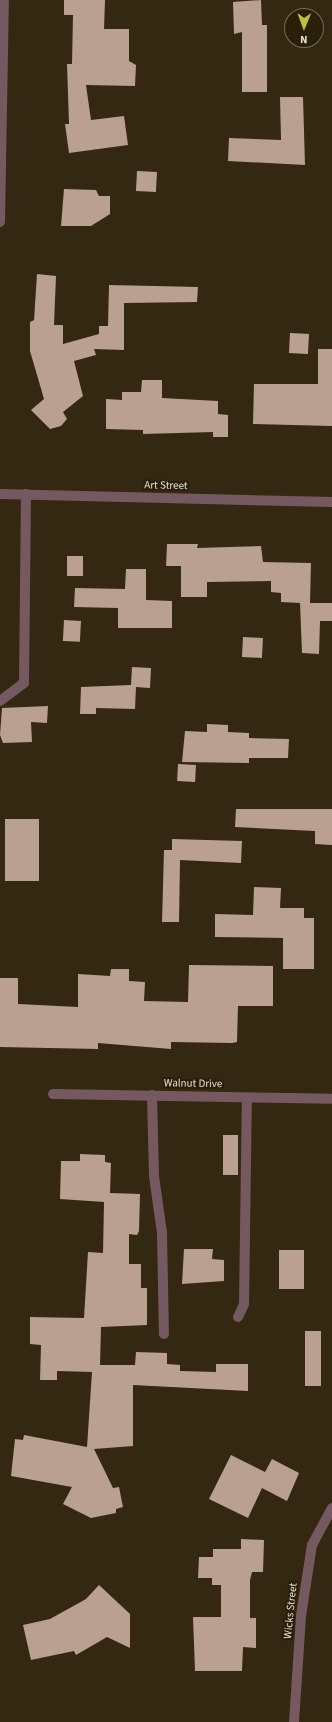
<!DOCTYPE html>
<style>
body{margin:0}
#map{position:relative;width:332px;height:1722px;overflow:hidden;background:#342813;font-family:"Source Sans 3",sans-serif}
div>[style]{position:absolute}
.building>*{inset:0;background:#baa090;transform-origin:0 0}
.lane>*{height:10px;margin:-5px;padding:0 5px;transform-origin:5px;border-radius:5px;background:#755960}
.street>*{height:10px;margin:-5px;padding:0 5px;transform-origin:5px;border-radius:5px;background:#755960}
span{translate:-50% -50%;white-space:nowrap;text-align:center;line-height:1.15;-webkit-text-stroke:4px #2a1f09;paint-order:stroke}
.street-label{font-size:11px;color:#e8e0d3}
.north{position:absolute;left:284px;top:8px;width:40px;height:40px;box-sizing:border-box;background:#2a1f09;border:1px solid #766c5a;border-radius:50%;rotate:181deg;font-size:11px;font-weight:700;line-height:16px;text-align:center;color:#e8e0d3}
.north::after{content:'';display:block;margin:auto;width:14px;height:18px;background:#bdbf43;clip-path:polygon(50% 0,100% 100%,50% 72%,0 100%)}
</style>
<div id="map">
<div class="building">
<div style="clip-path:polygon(64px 0,105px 0,104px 29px,129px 29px,129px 61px,136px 65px,135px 86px,86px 85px,91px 120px,124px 116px,128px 145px,69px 153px,65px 124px,69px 124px,67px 64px,72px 64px,73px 15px,64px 15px)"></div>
<div style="clip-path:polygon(261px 0,262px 25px,267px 25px,267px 92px,242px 92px,242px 32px,234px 34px,233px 2px)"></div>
<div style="clip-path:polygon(280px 97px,303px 97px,305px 165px,228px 161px,229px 138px,281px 140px)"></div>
<div style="left:137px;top:171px;width:20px;height:20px;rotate:3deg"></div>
<div style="clip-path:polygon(64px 189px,96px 190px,99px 196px,110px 196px,110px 214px,91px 226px,61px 226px)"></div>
<div style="clip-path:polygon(37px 274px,56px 276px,54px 325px,63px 325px,63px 344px,99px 334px,99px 326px,108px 326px,109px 285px,198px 287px,197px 302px,124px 303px,124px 350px,94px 349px,96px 355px,74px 361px,83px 396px,63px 412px,67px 419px,61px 426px,50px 429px,31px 410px,44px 399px,30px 351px,30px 322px,34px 320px)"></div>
<div style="left:290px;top:333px;width:19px;height:20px;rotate:3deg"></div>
<div style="clip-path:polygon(318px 349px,332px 349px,332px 426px,253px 424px,254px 384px,318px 384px)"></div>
<div style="clip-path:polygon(142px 380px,162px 380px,162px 398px,218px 401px,218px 414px,228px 415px,228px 437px,213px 437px,213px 432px,143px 434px,143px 430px,106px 429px,106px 399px,122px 400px,122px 392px,141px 392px)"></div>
<div style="clip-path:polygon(167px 544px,198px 544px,197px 548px,261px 546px,263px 562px,311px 563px,310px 603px,332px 603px,332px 621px,320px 621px,319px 654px,302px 653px,300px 603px,281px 602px,281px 593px,271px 592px,271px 581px,207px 582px,207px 597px,181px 597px,181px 566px,166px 566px)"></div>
<div style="left:67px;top:556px;width:16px;height:20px"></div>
<div style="clip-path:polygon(126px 569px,146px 569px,146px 600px,172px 601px,172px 628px,118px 628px,118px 608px,74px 607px,75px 588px,125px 589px)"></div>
<div style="left:64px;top:620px;width:17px;height:21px;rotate:3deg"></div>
<div style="left:243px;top:637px;width:20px;height:20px;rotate:3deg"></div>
<div style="clip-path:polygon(132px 667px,151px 668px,150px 688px,136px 687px,135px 709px,96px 708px,96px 714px,80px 714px,81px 687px,131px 685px)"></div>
<div style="clip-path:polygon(48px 706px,47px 723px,31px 722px,32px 742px,3px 743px,0 735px,2px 708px)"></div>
<div style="clip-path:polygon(207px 724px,228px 725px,228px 732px,249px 733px,249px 738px,289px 739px,288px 758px,249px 758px,249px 763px,182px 762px,185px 731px,207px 732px)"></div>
<div style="left:178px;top:764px;width:18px;height:17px;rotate:3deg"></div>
<div style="clip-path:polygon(236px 809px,332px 809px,332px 845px,315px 844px,315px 831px,235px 827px)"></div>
<div style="left:5px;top:819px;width:34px;height:62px"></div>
<div style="clip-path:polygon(172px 839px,242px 841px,241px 863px,180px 860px,179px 922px,162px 922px,164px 850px,172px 850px)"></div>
<div style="clip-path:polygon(254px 887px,281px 888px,280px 908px,304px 908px,304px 918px,314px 918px,314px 969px,283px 969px,283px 938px,215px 937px,215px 914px,253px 915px)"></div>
<div style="clip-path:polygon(189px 965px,273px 966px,273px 1006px,238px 1006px,237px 1042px,232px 1043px,171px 1042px,171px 1049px,98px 1043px,98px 1049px,0 1047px,0 978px,18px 978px,18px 1004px,78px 1007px,78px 974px,110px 976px,111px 969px,129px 969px,129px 981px,145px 982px,144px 1001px,188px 1002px)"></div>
<div style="left:223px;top:1135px;width:15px;height:40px"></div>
<div style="clip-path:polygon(80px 1154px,105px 1155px,105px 1162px,111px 1163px,110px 1193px,140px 1194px,139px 1231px,137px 1235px,129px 1234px,129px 1264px,141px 1264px,141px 1288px,147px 1288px,147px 1325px,101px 1327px,100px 1365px,135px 1365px,136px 1352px,167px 1353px,167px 1364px,180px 1365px,180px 1371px,216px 1372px,216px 1364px,248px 1364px,248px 1391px,133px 1385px,133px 1446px,94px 1449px,113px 1488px,119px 1487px,123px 1507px,116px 1509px,116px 1513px,91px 1518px,63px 1504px,72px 1487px,11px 1476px,15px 1439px,23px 1440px,24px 1435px,87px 1447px,92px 1372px,57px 1371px,57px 1380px,40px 1380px,41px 1345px,30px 1344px,30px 1317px,84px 1318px,88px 1252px,103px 1253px,104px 1202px,60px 1199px,61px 1161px,80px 1161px)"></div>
<div style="clip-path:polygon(184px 1249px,213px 1249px,212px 1259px,224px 1260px,224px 1281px,182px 1284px)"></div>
<div style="left:279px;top:1250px;width:25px;height:39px"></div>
<div style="left:305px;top:1331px;width:16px;height:55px"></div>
<div style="clip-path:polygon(231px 1455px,265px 1472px,272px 1459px,299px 1473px,287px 1501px,262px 1488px,248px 1518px,209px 1499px)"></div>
<div style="clip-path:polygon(241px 1539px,264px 1540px,263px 1572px,252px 1572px,250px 1580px,250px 1618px,256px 1618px,256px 1648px,243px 1647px,242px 1671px,195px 1671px,193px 1617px,221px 1617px,221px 1585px,212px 1585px,212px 1578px,198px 1578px,199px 1557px,213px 1557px,213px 1549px,241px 1549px)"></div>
<div style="clip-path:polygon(99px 1585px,130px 1614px,130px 1648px,107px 1637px,76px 1655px,74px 1651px,31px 1660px,23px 1625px,50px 1619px,86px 1599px)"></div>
</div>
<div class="lane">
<div style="left:0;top:701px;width:30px;rotate:-37deg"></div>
<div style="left:24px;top:683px;width:189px;rotate:-89.4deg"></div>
<div style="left:152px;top:1095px;width:81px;rotate:88.6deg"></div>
<div style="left:154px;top:1176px;width:58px;rotate:82deg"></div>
<div style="left:162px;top:1233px;width:101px;rotate:88.9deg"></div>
<div style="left:238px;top:1317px;width:14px;rotate:-65deg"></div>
<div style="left:244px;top:1304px;width:206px;rotate:-89.2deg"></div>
</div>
<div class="street">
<div style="left:0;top:222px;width:222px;rotate:-89deg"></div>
<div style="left:0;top:494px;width:332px;rotate:1.4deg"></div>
<div style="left:53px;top:1094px;width:279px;rotate:1deg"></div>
<div style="left:294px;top:1722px;width:106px;rotate:-86.2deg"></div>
<div style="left:301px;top:1616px;width:72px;rotate:-81.2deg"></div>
<div style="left:312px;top:1545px;width:42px;rotate:-61.6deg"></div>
</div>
<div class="street-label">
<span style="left:166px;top:486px;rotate:1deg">Art Street</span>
<span style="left:193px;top:1084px;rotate:1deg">Walnut Drive</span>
<span style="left:291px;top:1611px;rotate:-84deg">Wicks Street</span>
</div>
<div class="north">N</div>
</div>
